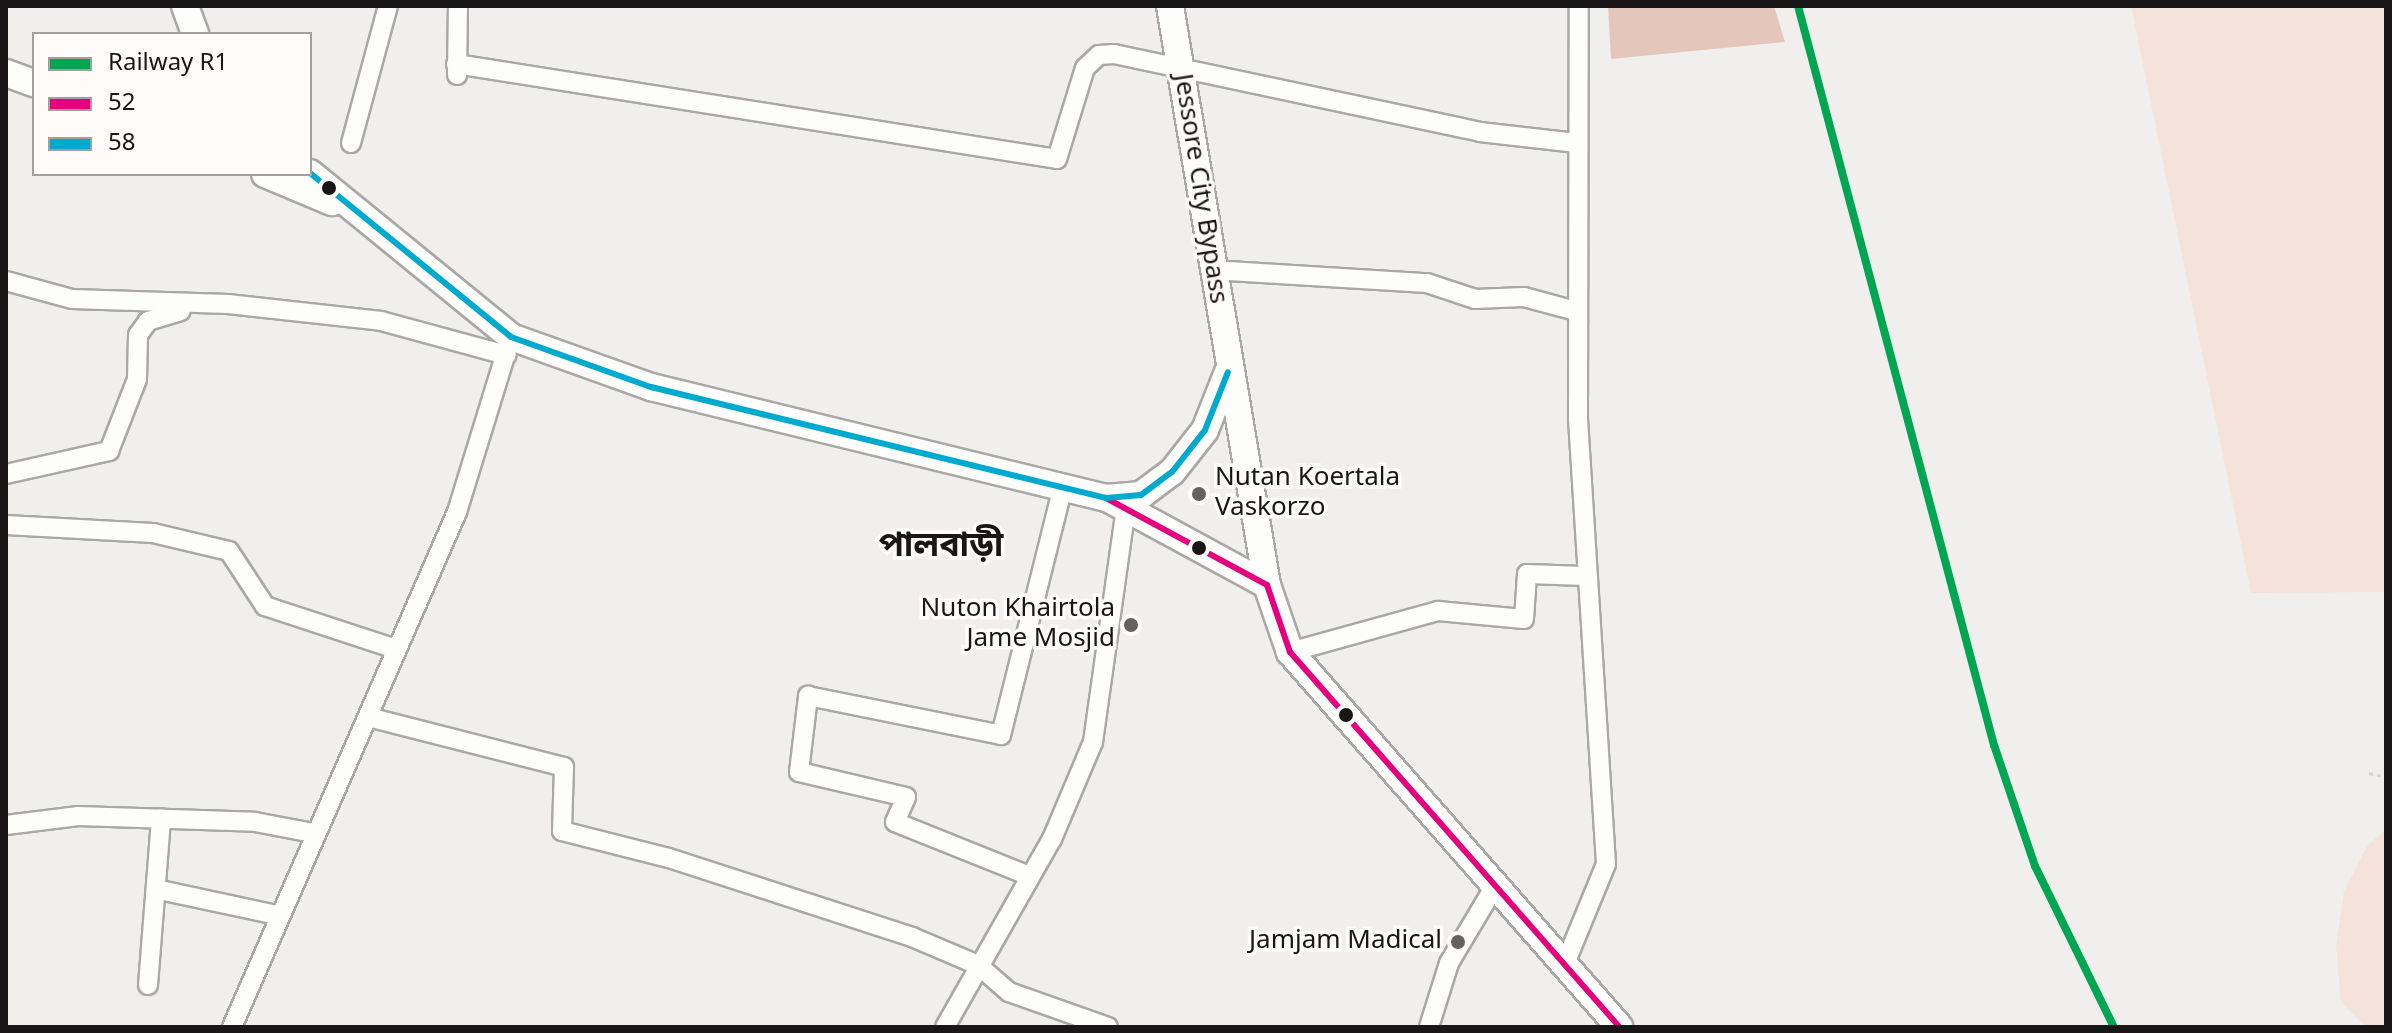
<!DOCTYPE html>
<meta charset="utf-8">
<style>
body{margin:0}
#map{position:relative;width:2392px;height:1033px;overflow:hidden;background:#f1efed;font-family:Georgia,"Noto Sans Bengali",serif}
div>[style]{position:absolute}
.green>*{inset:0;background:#f5e3db}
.water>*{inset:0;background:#e4c7ba}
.path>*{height:3px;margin-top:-1.5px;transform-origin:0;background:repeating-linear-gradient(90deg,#d4d4d4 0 4px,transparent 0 8px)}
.roads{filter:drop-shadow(2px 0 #a9a8a7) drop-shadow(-2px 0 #a9a8a7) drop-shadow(0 2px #a9a8a7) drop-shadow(0 -2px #a9a8a7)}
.minor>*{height:18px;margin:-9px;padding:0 9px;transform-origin:9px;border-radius:9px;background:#fdfdfc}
.highway>*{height:26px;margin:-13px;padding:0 13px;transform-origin:13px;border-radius:13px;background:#fdfdfc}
.bus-1>*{height:6px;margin:-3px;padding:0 3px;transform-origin:3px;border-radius:3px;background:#e5007d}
.bus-2>*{height:6px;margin:-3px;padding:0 3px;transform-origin:3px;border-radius:3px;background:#00a9ce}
.rail-1>*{height:8px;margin:-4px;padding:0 4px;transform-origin:4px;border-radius:4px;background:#00a651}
.dots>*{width:22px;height:22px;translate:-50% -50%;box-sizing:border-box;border:4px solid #fffbf9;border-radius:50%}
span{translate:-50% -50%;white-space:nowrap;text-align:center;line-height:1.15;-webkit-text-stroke:7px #fffbf9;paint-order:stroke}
.street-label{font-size:26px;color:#181616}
.poi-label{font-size:26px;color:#181616}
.left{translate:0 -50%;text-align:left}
.right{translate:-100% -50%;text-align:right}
.district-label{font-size:34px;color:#181616;font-weight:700}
.frame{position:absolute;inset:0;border:8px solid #181616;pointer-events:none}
.legend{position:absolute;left:32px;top:32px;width:280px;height:144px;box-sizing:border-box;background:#fffbf9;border:2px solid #a39f9e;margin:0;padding:10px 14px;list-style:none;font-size:24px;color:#181616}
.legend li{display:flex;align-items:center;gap:16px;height:40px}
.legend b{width:40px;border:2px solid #a39f9e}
</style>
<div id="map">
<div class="green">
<div style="clip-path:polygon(2131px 6px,2386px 6px,2386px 592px,2251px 593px)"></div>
<div style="clip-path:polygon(2386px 829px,2386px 1027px,2366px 1027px,2341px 1002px,2336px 946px,2344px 891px,2367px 846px)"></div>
</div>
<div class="water">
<div style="clip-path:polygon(1608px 6px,1774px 6px,1785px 42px,1611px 59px)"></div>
</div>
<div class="path">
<div style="left:2369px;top:773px;width:17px;rotate:13deg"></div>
</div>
<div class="roads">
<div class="minor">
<div style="left:456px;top:64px;width:608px;rotate:8.98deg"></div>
<div style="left:1057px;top:159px;width:95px;rotate:-72.9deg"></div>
<div style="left:1085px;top:68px;width:19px;rotate:-43deg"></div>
<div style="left:1099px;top:55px;width:15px;rotate:-4deg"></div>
<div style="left:1114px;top:54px;width:374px;rotate:12deg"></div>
<div style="left:1480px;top:132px;width:97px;rotate:6.5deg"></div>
<div style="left:457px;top:75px;width:69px;rotate:-89.2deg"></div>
<div style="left:351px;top:143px;width:142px;rotate:-74.9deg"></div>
<div style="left:1212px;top:270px;width:215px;rotate:3.5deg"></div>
<div style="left:1427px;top:283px;width:51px;rotate:18.4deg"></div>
<div style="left:1475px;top:299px;width:49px;rotate:-2.3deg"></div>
<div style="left:1524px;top:297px;width:54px;rotate:15.1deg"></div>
<div style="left:6px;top:281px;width:68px;rotate:15.3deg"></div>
<div style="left:72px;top:299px;width:156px;rotate:1.8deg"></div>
<div style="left:228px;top:304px;width:154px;rotate:6.3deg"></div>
<div style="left:381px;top:321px;width:130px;rotate:15.2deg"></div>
<div style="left:6px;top:474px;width:106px;rotate:-12.6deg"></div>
<div style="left:109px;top:451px;width:77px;rotate:-68.7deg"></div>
<div style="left:137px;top:379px;width:44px;rotate:-88.7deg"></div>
<div style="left:138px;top:335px;width:17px;rotate:-54deg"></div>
<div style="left:148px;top:321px;width:34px;rotate:-17deg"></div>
<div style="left:6px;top:525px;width:147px;rotate:3.1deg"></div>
<div style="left:153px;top:533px;width:78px;rotate:13.3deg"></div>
<div style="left:229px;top:551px;width:66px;rotate:56.8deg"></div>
<div style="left:265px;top:606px;width:138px;rotate:18.2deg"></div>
<div style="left:1290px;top:652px;width:154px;rotate:-15.5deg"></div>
<div style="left:1438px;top:611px;width:86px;rotate:5.3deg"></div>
<div style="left:1524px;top:619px;width:45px;rotate:-86.2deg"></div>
<div style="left:1527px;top:574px;width:58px;rotate:2deg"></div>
<div style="left:368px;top:717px;width:202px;rotate:14.3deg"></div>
<div style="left:564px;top:767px;width:64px;rotate:91.8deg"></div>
<div style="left:562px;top:831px;width:110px;rotate:14.2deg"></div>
<div style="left:669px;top:858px;width:256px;rotate:18deg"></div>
<div style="left:912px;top:937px;width:72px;rotate:23deg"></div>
<div style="left:978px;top:965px;width:41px;rotate:41.1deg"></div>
<div style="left:1009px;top:992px;width:105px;rotate:19.5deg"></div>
<div style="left:6px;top:825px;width:73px;rotate:-7.1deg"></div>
<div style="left:78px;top:816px;width:177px;rotate:1.9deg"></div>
<div style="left:255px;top:822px;width:60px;rotate:10.6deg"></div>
<div style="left:1027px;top:875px;width:142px;rotate:-158.1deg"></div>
<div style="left:895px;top:822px;width:27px;rotate:-66deg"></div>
<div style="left:906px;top:797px;width:110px;rotate:-166.8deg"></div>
<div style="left:799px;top:772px;width:77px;rotate:-83.2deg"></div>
<div style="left:808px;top:696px;width:197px;rotate:11.4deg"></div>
<div style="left:1001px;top:735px;width:256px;rotate:-76deg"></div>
<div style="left:160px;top:890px;width:120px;rotate:12.1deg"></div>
<div style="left:1564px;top:966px;width:110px;rotate:-67.6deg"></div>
<div style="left:1606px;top:864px;width:446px;rotate:-93.6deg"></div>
<div style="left:1578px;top:419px;width:413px;rotate:-89.9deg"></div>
<div style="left:148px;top:985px;width:167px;rotate:-85.5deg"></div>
<div style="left:232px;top:1027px;width:562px;rotate:-66.4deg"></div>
<div style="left:457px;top:512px;width:183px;rotate:-72.9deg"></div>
<div style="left:945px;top:1027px;width:216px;rotate:-60.4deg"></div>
<div style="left:1052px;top:839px;width:105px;rotate:-67.1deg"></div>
<div style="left:1093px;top:742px;width:236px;rotate:-82deg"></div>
<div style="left:1429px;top:1027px;width:67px;rotate:-72.6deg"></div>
<div style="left:1449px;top:963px;width:84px;rotate:-59.2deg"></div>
</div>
<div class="highway">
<div style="left:185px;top:6px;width:30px;rotate:70deg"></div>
<div style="left:1170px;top:6px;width:587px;rotate:80.49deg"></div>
<div style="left:6px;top:73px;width:30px;rotate:20deg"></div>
<div style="left:310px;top:173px;width:259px;rotate:39.2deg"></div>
<div style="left:511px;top:337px;width:149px;rotate:19.7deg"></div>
<div style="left:651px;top:387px;width:468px;rotate:13.7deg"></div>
<div style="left:1106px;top:498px;width:35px;rotate:-5deg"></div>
<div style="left:1141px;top:495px;width:39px;rotate:-37deg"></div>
<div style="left:1172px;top:472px;width:53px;rotate:-51.8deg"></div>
<div style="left:1205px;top:430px;width:62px;rotate:-68.4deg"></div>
<div style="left:265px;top:174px;width:73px;rotate:22.7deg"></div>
<div style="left:1107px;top:498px;width:182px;rotate:28.5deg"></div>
<div style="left:1267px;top:585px;width:71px;rotate:71.1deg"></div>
<div style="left:1290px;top:652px;width:499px;rotate:48.7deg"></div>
</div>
</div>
<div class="bus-1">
<div style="left:1106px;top:498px;width:183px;rotate:28.4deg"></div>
<div style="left:1267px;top:585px;width:71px;rotate:71.1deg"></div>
<div style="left:1290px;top:652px;width:499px;rotate:48.7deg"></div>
</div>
<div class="bus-2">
<div style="left:310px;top:173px;width:259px;rotate:39.2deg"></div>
<div style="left:511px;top:337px;width:149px;rotate:19.7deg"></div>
<div style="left:651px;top:387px;width:468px;rotate:13.7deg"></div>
<div style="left:1106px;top:498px;width:35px;rotate:-5deg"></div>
<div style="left:1141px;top:495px;width:39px;rotate:-37deg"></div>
<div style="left:1172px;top:472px;width:53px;rotate:-51.8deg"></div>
<div style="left:1205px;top:430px;width:62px;rotate:-68.4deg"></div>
</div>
<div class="rail-1">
<div style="left:1798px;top:6px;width:765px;rotate:75.15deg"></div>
<div style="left:1994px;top:745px;width:128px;rotate:71.3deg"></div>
<div style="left:2035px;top:866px;width:179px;rotate:63.9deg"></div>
</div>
<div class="dots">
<div style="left:329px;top:188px;background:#181616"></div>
<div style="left:1199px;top:494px;background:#646261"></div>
<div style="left:1199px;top:548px;background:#181616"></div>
<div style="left:1131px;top:625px;background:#646261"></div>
<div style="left:1346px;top:715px;background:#181616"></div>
<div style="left:1458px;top:942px;background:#646261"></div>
</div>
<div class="street-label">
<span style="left:1199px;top:189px;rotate:81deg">Jessore City Bypass</span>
</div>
<div class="poi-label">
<span class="left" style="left:1215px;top:494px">Nutan Koertala<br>Vaskorzo</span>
<span class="right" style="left:1115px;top:625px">Nuton Khairtola<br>Jame Mosjid</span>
<span class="right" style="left:1442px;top:942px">Jamjam Madical</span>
</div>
<div class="district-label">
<span style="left:941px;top:548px">পালবাড়ী</span>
</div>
<div class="frame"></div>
<ul class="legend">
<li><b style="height:10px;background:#00a651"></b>Railway R1</li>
<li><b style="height:10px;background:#e5007d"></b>52</li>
<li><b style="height:10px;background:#00a9ce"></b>58</li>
</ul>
</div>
